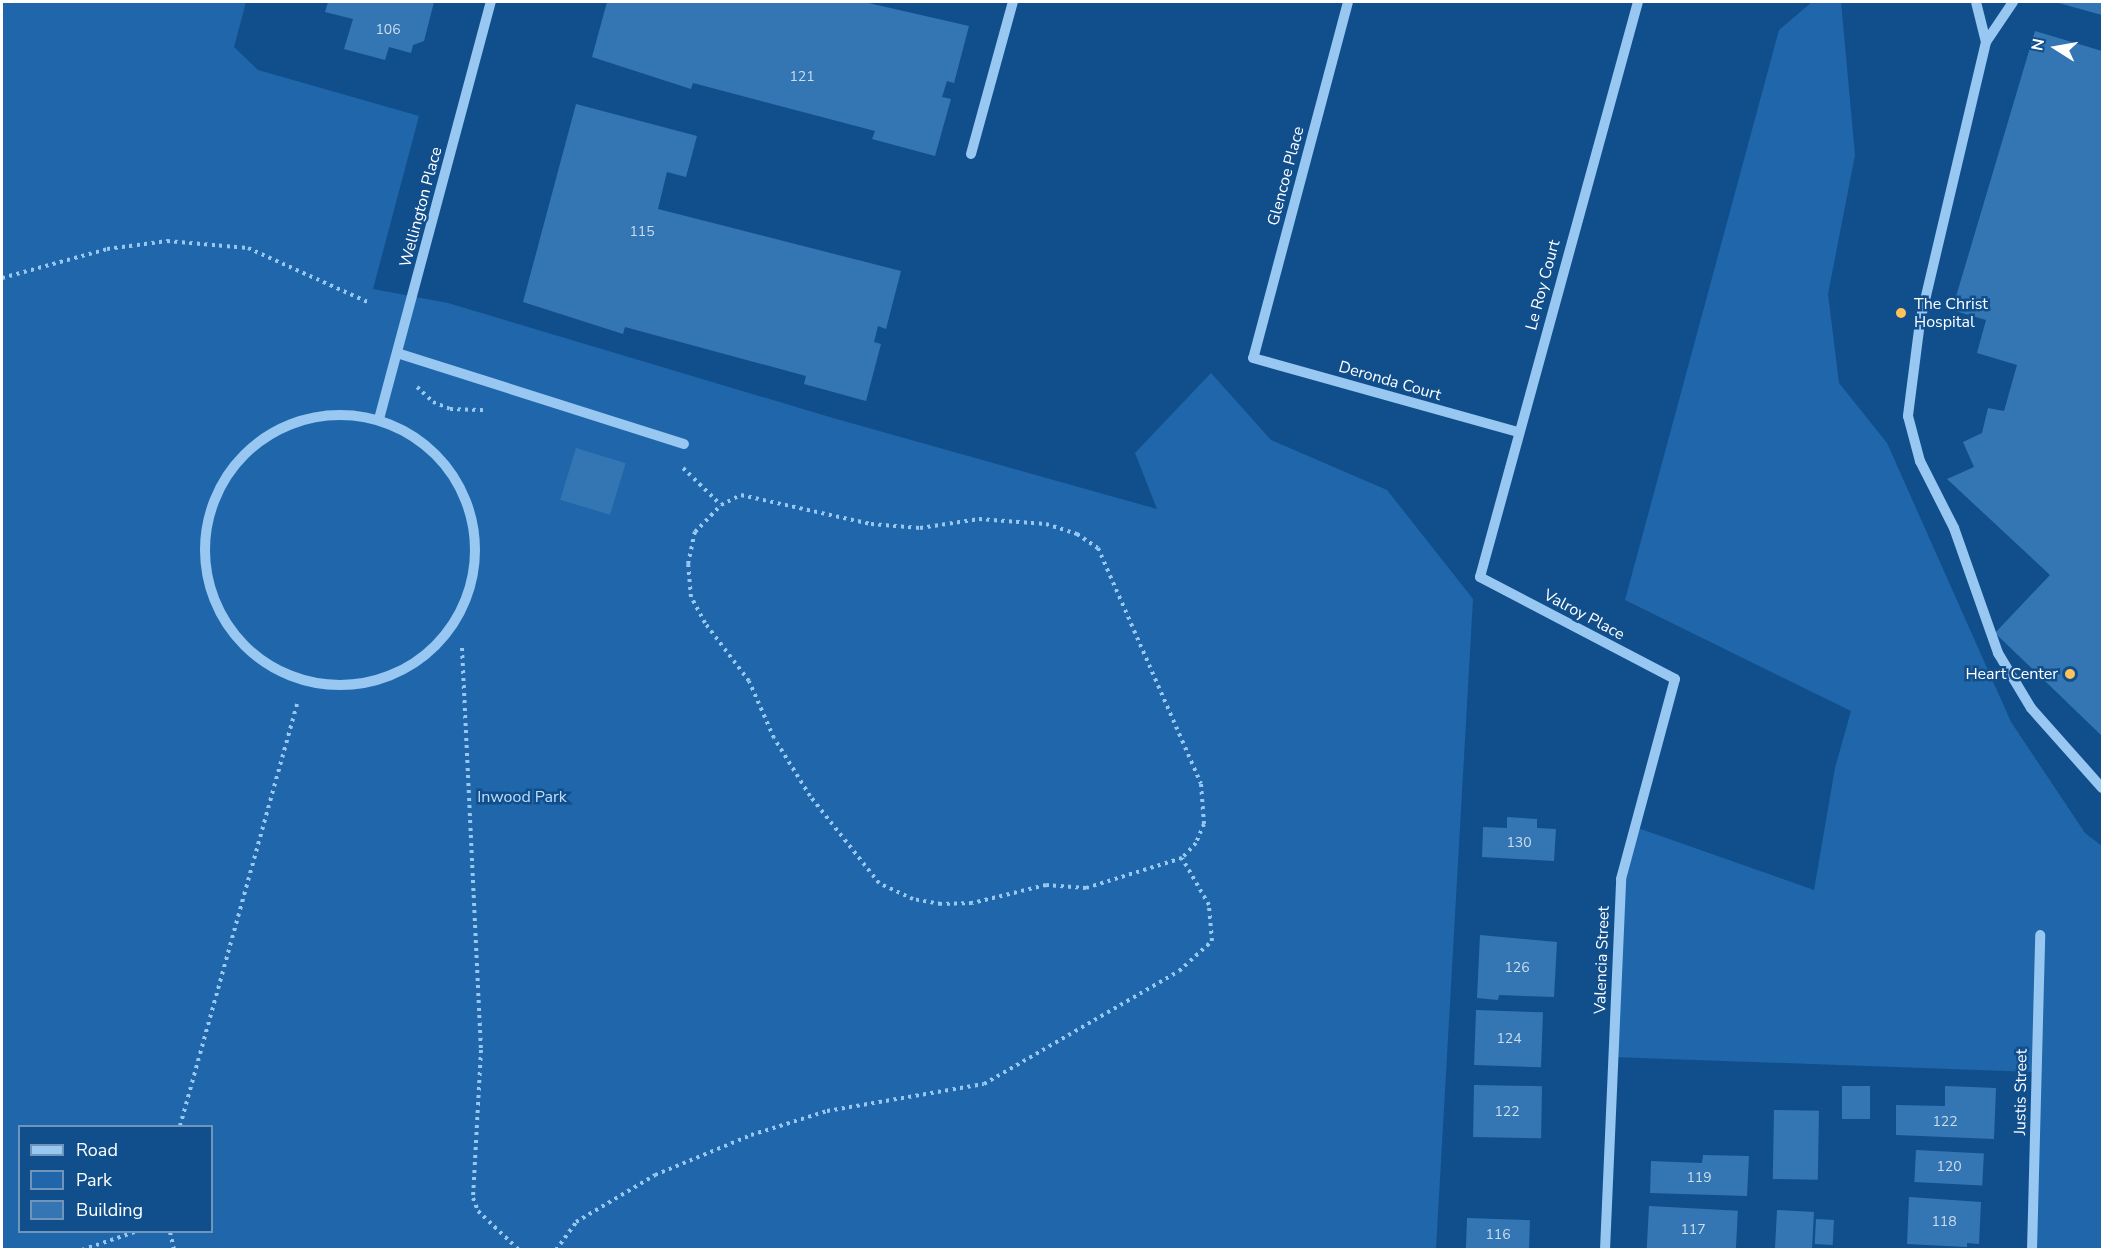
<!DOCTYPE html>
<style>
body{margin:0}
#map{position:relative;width:2104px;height:1251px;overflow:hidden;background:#114f8c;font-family:"Nunito Sans",sans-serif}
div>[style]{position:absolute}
.green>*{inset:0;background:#1f67aa}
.building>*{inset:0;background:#3476b4;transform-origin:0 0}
.path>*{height:4px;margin-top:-2px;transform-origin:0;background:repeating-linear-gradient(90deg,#98c7f2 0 3px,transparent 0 7.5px)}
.minor>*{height:10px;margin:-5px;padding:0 5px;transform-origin:5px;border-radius:5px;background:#98c7f2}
.minor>.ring{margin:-5px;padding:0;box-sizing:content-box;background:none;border:10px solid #98c7f2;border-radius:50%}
.dots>*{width:16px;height:16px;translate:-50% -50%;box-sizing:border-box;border:3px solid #114f8c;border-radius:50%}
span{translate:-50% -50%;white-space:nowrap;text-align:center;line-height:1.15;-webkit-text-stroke:5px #114f8c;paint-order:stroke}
.number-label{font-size:14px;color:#ccddec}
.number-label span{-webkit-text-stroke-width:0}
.street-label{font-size:16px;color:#fff}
.poi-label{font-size:16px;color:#fff}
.left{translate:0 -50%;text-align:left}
.right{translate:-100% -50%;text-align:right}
.park-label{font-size:16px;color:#bfdffd}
.frame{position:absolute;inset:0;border:3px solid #fff;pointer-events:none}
.legend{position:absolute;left:18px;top:1125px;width:195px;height:108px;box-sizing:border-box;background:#114f8c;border:2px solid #7095ba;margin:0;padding:8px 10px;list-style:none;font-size:18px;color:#fff}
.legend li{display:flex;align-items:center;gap:12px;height:30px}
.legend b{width:30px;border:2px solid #7095ba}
.north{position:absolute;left:2026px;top:18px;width:60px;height:60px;-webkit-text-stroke:4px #114f8c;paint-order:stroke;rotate:281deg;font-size:16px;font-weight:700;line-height:24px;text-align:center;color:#fff}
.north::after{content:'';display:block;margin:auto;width:21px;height:27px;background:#fff;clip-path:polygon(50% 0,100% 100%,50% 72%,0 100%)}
</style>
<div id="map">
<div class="green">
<div style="clip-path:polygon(evenodd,2px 2px,246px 2px,234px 47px,258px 70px,419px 116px,373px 289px,448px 303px,833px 418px,1157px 509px,1135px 453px,1211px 373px,1271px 440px,1387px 490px,1473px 599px,1436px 1249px,2px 1250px,2px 2px,20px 1126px,212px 1126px,212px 1232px,20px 1232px,20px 1126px)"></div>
<div style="clip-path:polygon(1812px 2px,1841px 2px,1855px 155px,1828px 294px,1839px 383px,1887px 443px,2011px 722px,2085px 833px,2102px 846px,2102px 1249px,2032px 1249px,2037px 1072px,1613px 1057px,1621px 879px,1635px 827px,1814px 890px,1835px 768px,1851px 711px,1625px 600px,1779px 30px)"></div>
</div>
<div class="building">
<div style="clip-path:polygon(328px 2px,434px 2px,424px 41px,413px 45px,411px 53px,389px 47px,385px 60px,344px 49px,353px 19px,325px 12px)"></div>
<div style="clip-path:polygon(607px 2px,864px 2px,969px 26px,954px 83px,947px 81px,942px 97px,951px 99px,935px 156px,872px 139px,875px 131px,693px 83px,691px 89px,592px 57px)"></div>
<div style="clip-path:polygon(2055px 2px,2102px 2px,2102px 15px)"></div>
<div style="clip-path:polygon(2035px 31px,2102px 51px,2102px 736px,1995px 633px,2050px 575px,1947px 479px,1974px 467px,1963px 442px,1982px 433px,1988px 408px,2004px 411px,2017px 365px,1977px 353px,1986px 320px,1952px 310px)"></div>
<div style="clip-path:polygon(576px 104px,697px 136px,686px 177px,667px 172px,658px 209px,901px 271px,886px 329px,878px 326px,874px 342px,881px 344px,866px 401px,804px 384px,806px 376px,625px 327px,623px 334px,523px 302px)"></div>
<div style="left:576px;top:448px;width:52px;height:54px;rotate:17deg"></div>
<div style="clip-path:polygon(1507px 817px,1537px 819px,1537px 828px,1556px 829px,1554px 861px,1482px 857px,1483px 827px,1507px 828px)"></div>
<div style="clip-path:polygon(1480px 935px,1557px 942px,1554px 997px,1499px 995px,1498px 1000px,1477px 998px)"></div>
<div style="left:1476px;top:1010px;width:67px;height:55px;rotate:2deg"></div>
<div style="left:1474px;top:1085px;width:68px;height:52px;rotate:1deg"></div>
<div style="left:1842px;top:1086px;width:28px;height:33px"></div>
<div style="clip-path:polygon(1945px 1086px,1996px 1088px,1994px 1139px,1896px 1135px,1896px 1105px,1945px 1106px)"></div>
<div style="left:1774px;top:1110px;width:45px;height:69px;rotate:1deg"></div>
<div style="left:1916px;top:1150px;width:68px;height:32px;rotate:3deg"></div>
<div style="clip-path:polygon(1703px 1155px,1749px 1156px,1747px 1196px,1650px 1193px,1651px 1161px,1702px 1163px)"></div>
<div style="clip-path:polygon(1909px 1197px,1981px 1202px,1979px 1244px,1967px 1243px,1967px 1247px,1907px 1244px)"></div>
<div style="left:1649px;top:1206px;width:89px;height:44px;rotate:3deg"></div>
<div style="left:1777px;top:1210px;width:37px;height:40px;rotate:3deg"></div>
<div style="left:1467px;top:1218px;width:63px;height:32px;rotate:2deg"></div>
<div style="left:1816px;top:1219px;width:18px;height:25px;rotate:3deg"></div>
</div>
<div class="path">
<div style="left:2px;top:278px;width:109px;rotate:-15.4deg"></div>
<div style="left:107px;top:249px;width:61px;rotate:-7.6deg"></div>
<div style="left:167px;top:241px;width:81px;rotate:4.9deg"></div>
<div style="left:248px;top:248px;width:134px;rotate:24.3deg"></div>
<div style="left:417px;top:387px;width:22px;rotate:43deg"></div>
<div style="left:433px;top:402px;width:18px;rotate:22deg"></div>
<div style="left:450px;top:409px;width:37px;rotate:2deg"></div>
<div style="left:683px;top:468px;width:53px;rotate:44.2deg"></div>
<div style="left:741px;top:495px;width:133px;rotate:12.6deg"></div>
<div style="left:871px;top:524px;width:49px;rotate:4.7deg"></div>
<div style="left:920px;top:528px;width:60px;rotate:-8.7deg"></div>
<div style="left:979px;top:519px;width:67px;rotate:4.3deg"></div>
<div style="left:1046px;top:524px;width:33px;rotate:18deg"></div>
<div style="left:1077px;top:534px;width:25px;rotate:34deg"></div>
<div style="left:1098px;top:548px;width:257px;rotate:66.4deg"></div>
<div style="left:1201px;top:784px;width:40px;rotate:85.7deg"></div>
<div style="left:1204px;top:824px;width:21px;rotate:113deg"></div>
<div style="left:1196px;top:843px;width:21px;rotate:133deg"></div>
<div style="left:1182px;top:858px;width:101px;rotate:162.6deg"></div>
<div style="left:1086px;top:888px;width:40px;rotate:-175.7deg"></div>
<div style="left:1046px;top:885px;width:76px;rotate:166.3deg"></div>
<div style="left:972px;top:903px;width:31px;rotate:178deg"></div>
<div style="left:941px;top:904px;width:28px;rotate:-170deg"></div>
<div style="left:913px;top:899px;width:38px;rotate:-155deg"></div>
<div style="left:879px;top:883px;width:111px;rotate:-128.4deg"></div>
<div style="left:810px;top:796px;width:68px;rotate:-121.8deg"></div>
<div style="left:774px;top:738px;width:62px;rotate:-113.7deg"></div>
<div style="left:749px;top:681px;width:73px;rotate:-127.2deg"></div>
<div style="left:705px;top:623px;width:30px;rotate:-118deg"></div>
<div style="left:691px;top:597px;width:33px;rotate:-95deg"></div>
<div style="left:688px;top:564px;width:33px;rotate:-78deg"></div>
<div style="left:695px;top:532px;width:37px;rotate:-46deg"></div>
<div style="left:721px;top:505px;width:22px;rotate:-27deg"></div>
<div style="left:462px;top:648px;width:402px;rotate:87.3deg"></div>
<div style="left:481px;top:1050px;width:148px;rotate:93.1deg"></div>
<div style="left:473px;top:1198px;width:14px;rotate:69deg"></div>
<div style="left:478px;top:1211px;width:57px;rotate:43.6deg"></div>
<div style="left:180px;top:1126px;width:438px;rotate:-74.5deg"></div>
<div style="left:170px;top:1232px;width:18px;rotate:77deg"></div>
<div style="left:82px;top:1250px;width:56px;rotate:-18.8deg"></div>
<div style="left:556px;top:1250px;width:34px;rotate:-54deg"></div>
<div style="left:576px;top:1222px;width:92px;rotate:-30.7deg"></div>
<div style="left:655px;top:1175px;width:104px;rotate:-22.6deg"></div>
<div style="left:751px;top:1135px;width:80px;rotate:-17.5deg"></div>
<div style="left:827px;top:1111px;width:159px;rotate:-9.8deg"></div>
<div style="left:984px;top:1084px;width:225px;rotate:-30.1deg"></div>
<div style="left:1179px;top:971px;width:45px;rotate:-42.3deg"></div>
<div style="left:1212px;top:941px;width:36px;rotate:-95deg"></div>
<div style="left:1209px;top:905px;width:54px;rotate:-119.9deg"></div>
</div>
<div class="minor">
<div style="left:1348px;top:2px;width:368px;rotate:104.9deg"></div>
<div style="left:1253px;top:358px;width:275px;rotate:15.6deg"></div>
<div style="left:1976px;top:2px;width:41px;rotate:76deg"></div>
<div style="left:2013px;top:2px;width:48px;rotate:124deg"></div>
<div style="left:1986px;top:42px;width:288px;rotate:103.3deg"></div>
<div style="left:1920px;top:322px;width:95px;rotate:97.3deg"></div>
<div style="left:1908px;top:416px;width:47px;rotate:75.1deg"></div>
<div style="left:1920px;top:461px;width:75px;rotate:63.1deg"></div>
<div style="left:1954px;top:528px;width:133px;rotate:70.6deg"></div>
<div style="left:1998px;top:653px;width:64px;rotate:59deg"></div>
<div style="left:2031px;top:708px;width:107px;rotate:48.4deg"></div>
<div style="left:971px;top:154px;width:158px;rotate:-74.6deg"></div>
<div style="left:397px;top:353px;width:301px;rotate:17.6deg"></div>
<div class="ring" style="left:205px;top:415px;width:260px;height:260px"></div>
<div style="left:379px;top:419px;width:432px;rotate:-75deg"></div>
<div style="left:1605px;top:1250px;width:371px;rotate:-87.5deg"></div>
<div style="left:1621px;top:879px;width:207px;rotate:-74.9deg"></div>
<div style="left:1675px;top:679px;width:220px;rotate:-152.4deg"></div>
<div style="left:1480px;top:577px;width:596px;rotate:-74.64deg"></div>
<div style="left:2032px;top:1250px;width:315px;rotate:-88.5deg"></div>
</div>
<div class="dots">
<div style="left:1901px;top:313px;background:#ffc359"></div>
<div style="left:2070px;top:674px;background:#ffc359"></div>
</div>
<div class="number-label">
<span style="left:388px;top:30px">106</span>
<span style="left:802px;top:77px">121</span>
<span style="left:642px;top:232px">115</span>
<span style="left:1519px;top:843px">130</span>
<span style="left:1517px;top:968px">126</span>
<span style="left:1509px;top:1039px">124</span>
<span style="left:1507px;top:1112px">122</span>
<span style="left:1945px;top:1122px">122</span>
<span style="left:1949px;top:1167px">120</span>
<span style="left:1699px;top:1178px">119</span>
<span style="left:1944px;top:1222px">118</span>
<span style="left:1693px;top:1230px">117</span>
<span style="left:1498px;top:1235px">116</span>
</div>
<div class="street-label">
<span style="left:1286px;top:176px;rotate:-75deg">Glencoe Place</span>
<span style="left:421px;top:207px;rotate:-75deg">Wellington Place</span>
<span style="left:1543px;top:285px;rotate:-75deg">Le Roy Court</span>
<span style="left:1390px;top:381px;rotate:16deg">Deronda Court</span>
<span style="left:1584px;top:615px;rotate:28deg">Valroy Place</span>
<span style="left:1602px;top:960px;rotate:-88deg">Valencia Street</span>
<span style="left:2021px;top:1092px;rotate:-89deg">Justis Street</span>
</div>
<div class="poi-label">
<span class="left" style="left:1914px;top:313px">The Christ<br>Hospital</span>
<span class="right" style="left:2058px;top:674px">Heart Center</span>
</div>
<div class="park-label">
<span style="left:522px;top:797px">Inwood Park</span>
</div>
<div class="frame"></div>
<ul class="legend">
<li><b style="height:8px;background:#98c7f2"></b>Road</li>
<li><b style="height:16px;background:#1f67aa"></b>Park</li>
<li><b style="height:16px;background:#3476b4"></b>Building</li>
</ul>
<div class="north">N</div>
</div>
